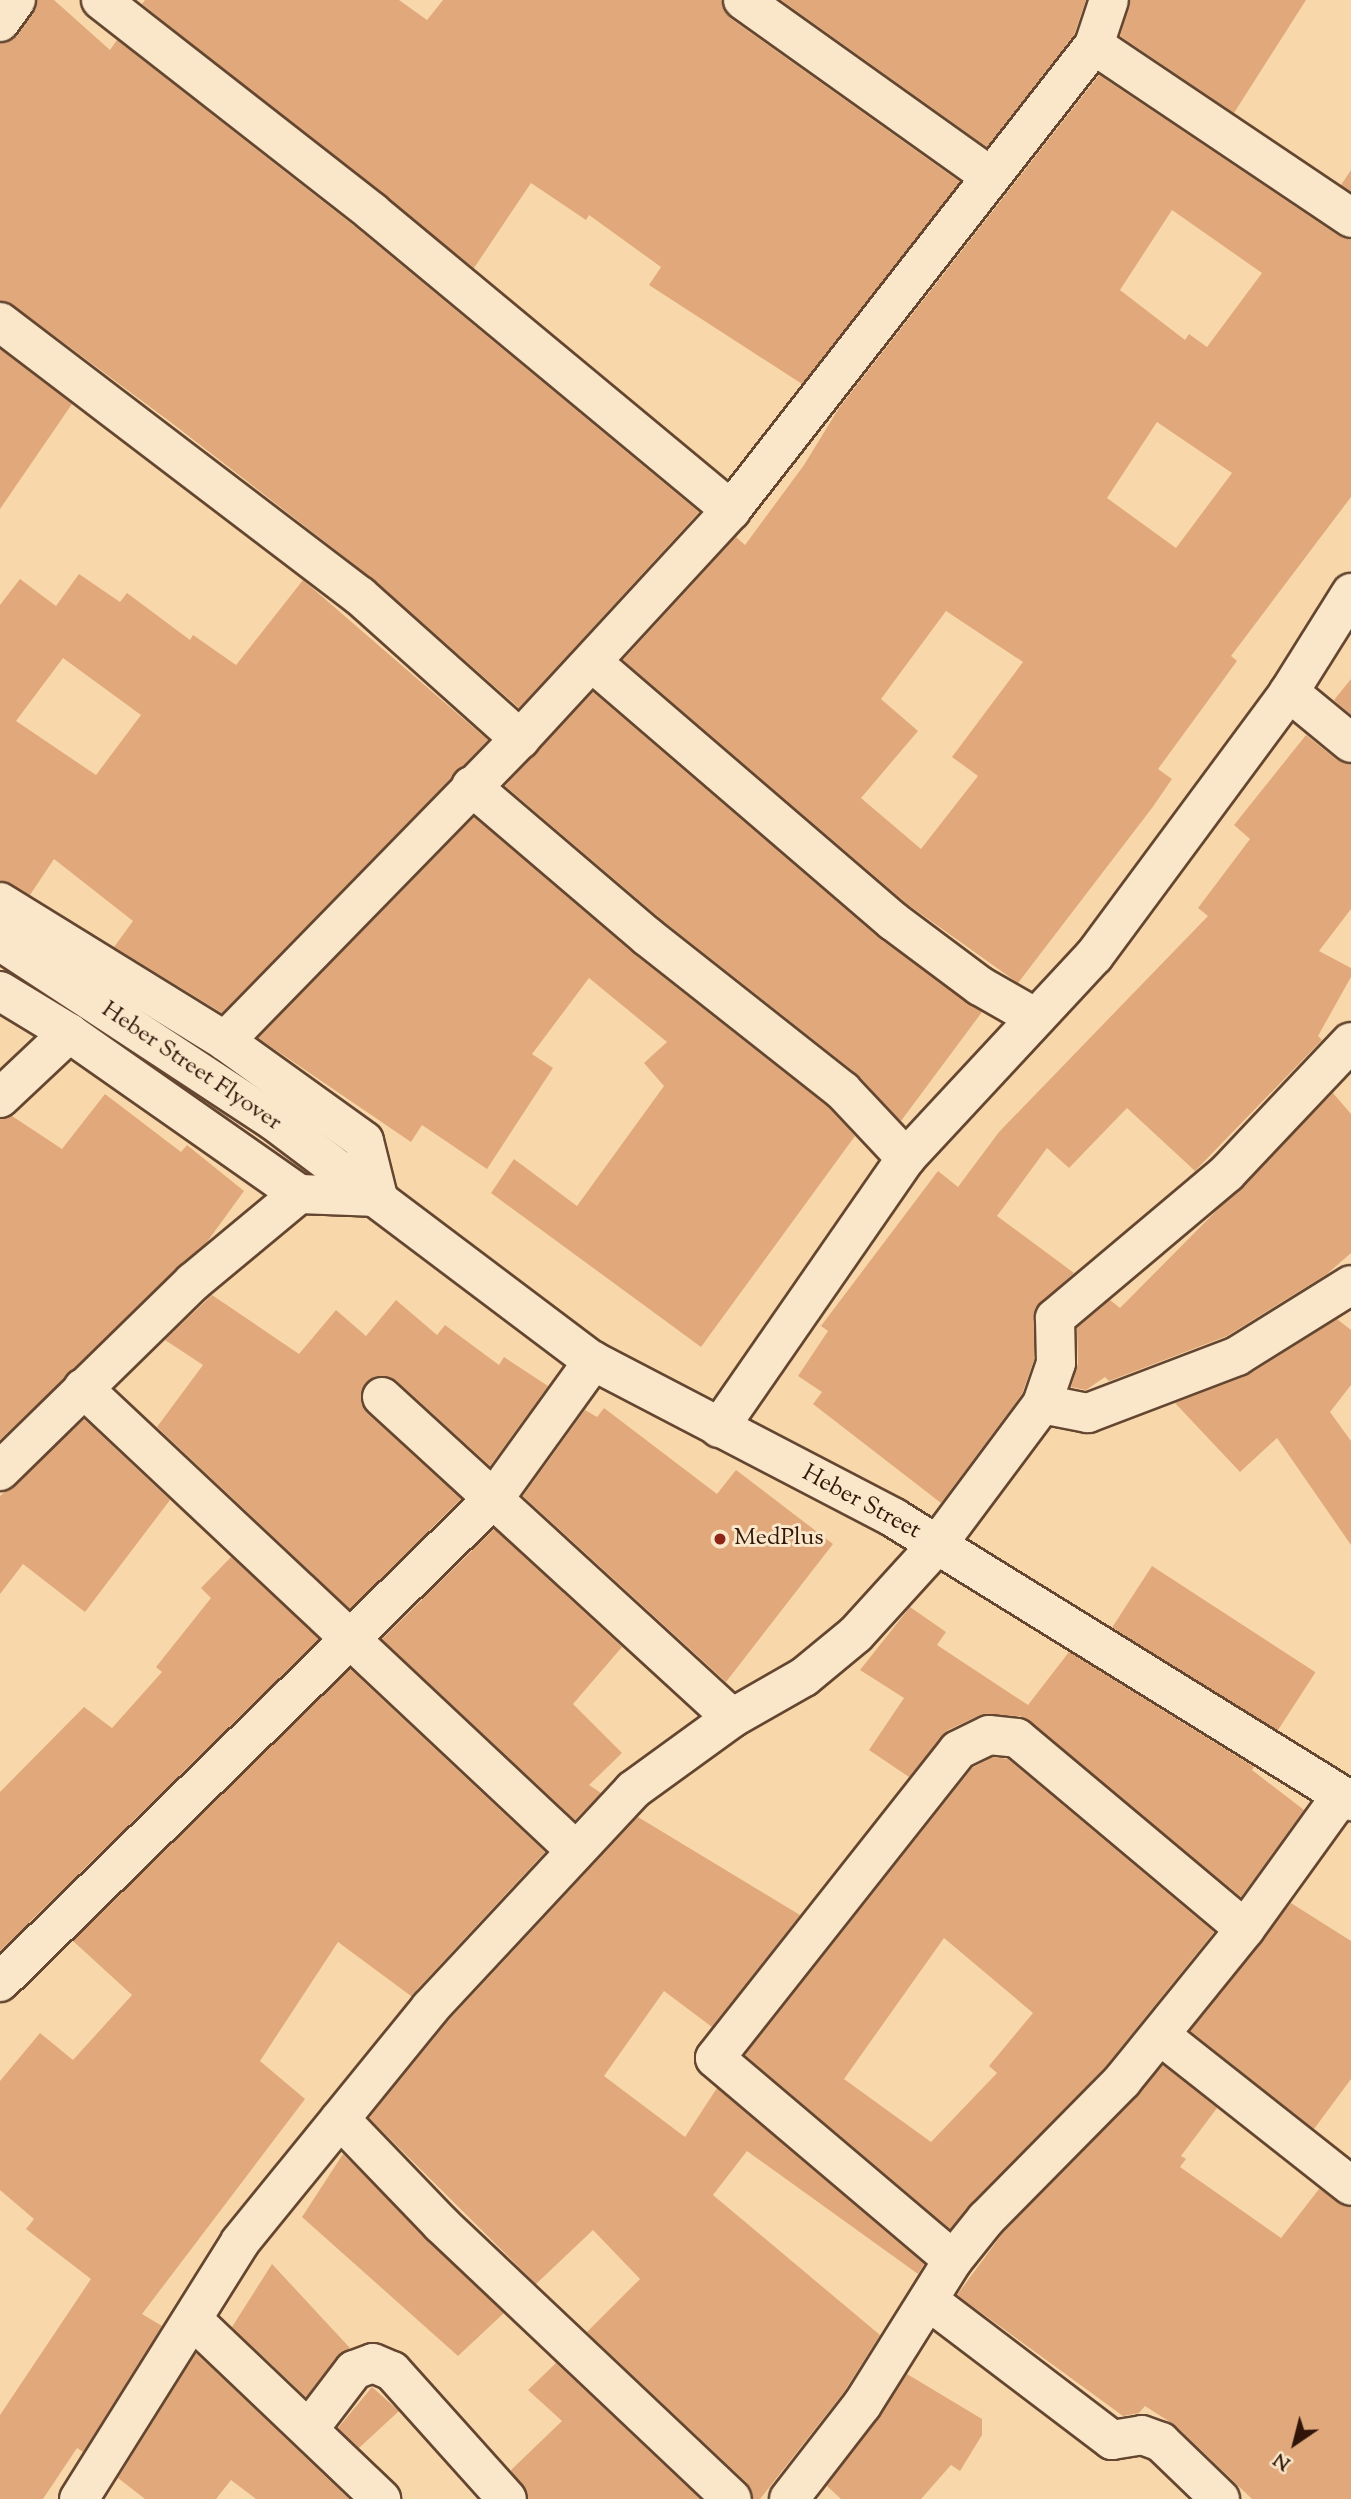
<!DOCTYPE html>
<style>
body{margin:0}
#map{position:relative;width:1351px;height:2499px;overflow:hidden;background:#f8d8aa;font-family:"Sorts Mill Goudy",serif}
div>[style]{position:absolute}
.building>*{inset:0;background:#e1a97b;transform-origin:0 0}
.roads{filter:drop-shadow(2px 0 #644631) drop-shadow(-2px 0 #644631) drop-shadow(0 2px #644631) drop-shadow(0 -2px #644631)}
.minor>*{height:38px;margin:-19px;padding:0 19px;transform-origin:19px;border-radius:19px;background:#fae6c8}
.dots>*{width:19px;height:19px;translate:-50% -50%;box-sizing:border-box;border:4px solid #fae6c8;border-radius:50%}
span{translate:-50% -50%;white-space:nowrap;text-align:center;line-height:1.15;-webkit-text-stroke:6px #fae6c8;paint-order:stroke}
.street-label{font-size:24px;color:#321509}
.poi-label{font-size:24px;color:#321509}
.left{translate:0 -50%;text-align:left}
.north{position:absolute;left:1260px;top:2408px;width:70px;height:70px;-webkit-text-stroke:5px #fae6c8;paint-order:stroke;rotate:215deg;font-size:19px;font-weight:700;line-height:28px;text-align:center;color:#321509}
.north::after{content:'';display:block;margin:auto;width:24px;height:32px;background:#321509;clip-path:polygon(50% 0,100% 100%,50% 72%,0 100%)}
</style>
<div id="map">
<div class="building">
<div style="clip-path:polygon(37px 0,54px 0,110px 50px,117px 40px,358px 229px,699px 512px,519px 708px,373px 579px,173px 424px,13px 305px,0 301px,0 43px,18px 35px)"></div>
<div style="clip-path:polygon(145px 0,399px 0,427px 20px,443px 0,721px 0,730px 18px,960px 182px,802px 384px,649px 285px,661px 267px,589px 215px,586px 220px,531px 183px,474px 268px,142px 4px)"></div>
<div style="clip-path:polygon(781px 0,1086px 0,1074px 35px,987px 147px)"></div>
<div style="clip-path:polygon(1130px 0,1306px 0,1234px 113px,1120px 36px)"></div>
<div style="clip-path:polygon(evenodd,1099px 75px,1339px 236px,1351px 240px,1351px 497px,1231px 656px,1237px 661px,1158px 769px,1172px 779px,1152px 808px,1018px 983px,907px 904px,623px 660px,736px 537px,745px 545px,804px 465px,839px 408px,1099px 75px,1172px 210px,1262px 273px,1207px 347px,1189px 334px,1185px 340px,1120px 290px,1172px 210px,1099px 75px,1157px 422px,1232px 473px,1176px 548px,1107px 498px,1157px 422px,1099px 75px,946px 611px,1023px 662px,952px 757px,978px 776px,921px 849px,861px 798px,918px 731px,881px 699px,946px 611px)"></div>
<div style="clip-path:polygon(1351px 170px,1351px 192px,1341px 185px)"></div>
<div style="clip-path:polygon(0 349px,72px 404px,0 509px)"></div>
<div style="clip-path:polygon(evenodd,79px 574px,120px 602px,127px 593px,190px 640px,193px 635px,236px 665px,303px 580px,488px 740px,222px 1013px,114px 947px,133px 921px,54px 859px,30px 895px,0 880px,0 605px,20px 579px,56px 606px,79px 574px,63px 658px,141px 715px,96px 775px,16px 721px,63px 658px)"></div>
<div style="clip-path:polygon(1351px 679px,1351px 715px,1334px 700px)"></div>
<div style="clip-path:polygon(593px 692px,879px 938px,982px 1012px,901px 1121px,857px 1074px,662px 920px,505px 786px)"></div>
<div style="clip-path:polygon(1306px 735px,1337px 760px,1351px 764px,1351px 909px,1319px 951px,1351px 968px,1351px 977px,1318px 1036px,1322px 1040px,1195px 1171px,1127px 1108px,1069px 1168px,1047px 1148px,997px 1216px,1074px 1273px,1035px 1308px,1034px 1360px,1022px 1394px,941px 1503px,813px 1404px,822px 1392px,798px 1376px,828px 1331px,821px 1326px,938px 1171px,958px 1187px,999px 1132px,1208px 916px,1198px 908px,1250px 839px,1234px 825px)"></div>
<div style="clip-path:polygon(474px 817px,634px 954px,828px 1107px,855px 1136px,701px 1347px,491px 1193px,514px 1159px,577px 1206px,664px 1086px,644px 1063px,667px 1042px,589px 978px,532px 1054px,553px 1068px,487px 1169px,422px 1125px,411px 1142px,258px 1038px)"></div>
<div style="clip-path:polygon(1333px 1093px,1351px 1114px,1351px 1253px,1327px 1274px,1227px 1336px,1109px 1381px,1105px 1377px,1086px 1390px,1071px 1387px,1078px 1363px,1077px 1328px,1110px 1300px,1120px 1308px)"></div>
<div style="clip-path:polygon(105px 1094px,181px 1152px,187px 1145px,244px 1191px,207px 1242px,0 1440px,0 1119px,12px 1116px,62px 1149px)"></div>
<div style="clip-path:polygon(212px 1295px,299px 1354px,336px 1310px,366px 1336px,396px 1300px,437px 1335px,445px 1325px,499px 1365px,504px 1357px,548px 1386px,490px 1466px,396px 1380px,376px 1376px,365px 1383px,361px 1403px,367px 1413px,461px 1499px,350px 1609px,157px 1427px,203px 1365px,165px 1340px)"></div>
<div style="clip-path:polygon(1337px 1319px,1351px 1330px,1351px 1385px,1330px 1412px,1351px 1441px,1351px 1545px,1277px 1438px,1240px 1472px,1175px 1403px,1248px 1375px)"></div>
<div style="clip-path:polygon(604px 1408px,717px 1494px,736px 1470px,833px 1544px,726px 1682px,523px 1496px,585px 1410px,597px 1417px)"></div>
<div style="clip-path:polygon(84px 1419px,170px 1500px,85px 1612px,23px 1564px,0 1594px,0 1496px)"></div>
<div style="clip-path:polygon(494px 1529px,622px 1647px,573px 1704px,622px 1753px,589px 1785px,601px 1793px,575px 1820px,382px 1639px)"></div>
<div style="clip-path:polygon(231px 1557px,319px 1639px,0 1951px,0 1792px,84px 1707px,112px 1728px,162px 1672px,156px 1667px,211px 1598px,201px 1588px)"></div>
<div style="left:1152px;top:1566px;width:195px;height:73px;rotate:33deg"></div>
<div style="clip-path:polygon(910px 1607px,946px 1632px,937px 1645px,1028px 1705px,1069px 1652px,1254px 1767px,1252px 1770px,1304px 1810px,1241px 1897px,1020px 1716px,980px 1715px,948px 1730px,909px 1777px,869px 1750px,904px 1698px,860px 1670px)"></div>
<div style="clip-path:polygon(350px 1669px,545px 1852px,411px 1996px,338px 1942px,260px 2061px,305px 2099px,142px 2314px,162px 2326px,83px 2452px,77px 2448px,43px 2499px,0 2499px,0 2415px,91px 2279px,26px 2229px,34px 2219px,0 2190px,0 2081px,40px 2033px,73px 2060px,132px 1995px,73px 1941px)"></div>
<div style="clip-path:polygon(evenodd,993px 1757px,1008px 1759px,1214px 1932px,1106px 2066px,950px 2229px,745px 2055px,972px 1768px,993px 1757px,944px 1938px,1033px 2013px,989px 2066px,997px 2073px,931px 2142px,844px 2079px,944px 1938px)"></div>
<div style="clip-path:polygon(638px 1817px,800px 1915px,712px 2027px,664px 1991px,604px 2076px,685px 2137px,717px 2088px,924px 2264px,918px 2274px,747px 2151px,713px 2195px,880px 2335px,844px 2392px,760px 2499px,753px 2499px,747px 2483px,587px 2332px,640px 2279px,593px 2230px,536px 2284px,369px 2118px,447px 2022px)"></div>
<div style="clip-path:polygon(1291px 1903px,1351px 1941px,1351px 2079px,1314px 2129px,1190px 2031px)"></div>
<div style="clip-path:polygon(1163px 2065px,1217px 2108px,1181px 2156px,1186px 2159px,1180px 2167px,1281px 2238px,1319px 2189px,1351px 2207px,1351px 2499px,1252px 2499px,1176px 2426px,1145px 2406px,1139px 2413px,1123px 2416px,957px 2295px,1002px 2234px)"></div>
<div style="clip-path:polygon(343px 2154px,504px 2313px,458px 2356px,302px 2217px)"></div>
<div style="clip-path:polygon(272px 2264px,350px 2348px,337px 2357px,306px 2397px,232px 2327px)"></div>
<div style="clip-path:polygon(196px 2353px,349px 2499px,256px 2499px,231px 2480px,216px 2499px,145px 2499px,118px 2478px)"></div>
<div style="clip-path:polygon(556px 2363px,700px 2499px,528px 2499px,511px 2470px,562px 2421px,528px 2390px)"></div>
<div style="clip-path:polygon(907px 2374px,982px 2419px,982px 2435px,960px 2471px,951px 2465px,921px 2499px,841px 2499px,827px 2486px)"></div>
<div style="clip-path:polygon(372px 2387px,399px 2411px,359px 2448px,338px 2428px)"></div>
</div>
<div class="roads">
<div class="minor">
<div style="left:101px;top:0;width:344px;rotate:38deg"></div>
<div style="left:372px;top:212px;width:467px;rotate:39.7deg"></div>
<div style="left:743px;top:0;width:301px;rotate:35.5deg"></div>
<div style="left:0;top:22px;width:27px;rotate:-54deg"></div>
<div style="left:1094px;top:45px;width:310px;rotate:33.9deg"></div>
<div style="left:0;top:322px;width:452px;rotate:37.3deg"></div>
<div style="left:360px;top:596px;width:215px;rotate:41.8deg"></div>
<div style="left:593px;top:663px;width:396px;rotate:40.7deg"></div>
<div style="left:893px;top:921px;width:109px;rotate:36.8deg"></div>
<div style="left:980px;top:986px;width:64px;rotate:29.7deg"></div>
<div style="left:1289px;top:692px;width:80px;rotate:39.4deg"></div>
<div style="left:471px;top:786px;width:233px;rotate:40.5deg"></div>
<div style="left:648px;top:937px;width:248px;rotate:38.3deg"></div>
<div style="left:843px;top:1091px;width:92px;rotate:46.8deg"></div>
<div style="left:0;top:902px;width:264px;rotate:31.7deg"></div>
<div style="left:225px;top:1041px;width:171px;rotate:35.7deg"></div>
<div style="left:364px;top:1141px;width:58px;rotate:76deg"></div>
<div style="left:0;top:941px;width:328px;rotate:33.3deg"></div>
<div style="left:274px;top:1121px;width:399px;rotate:37deg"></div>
<div style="left:593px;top:1361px;width:339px;rotate:27.5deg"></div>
<div style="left:894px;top:1518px;width:538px;rotate:31.77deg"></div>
<div style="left:0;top:991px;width:81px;rotate:31.3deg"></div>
<div style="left:69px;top:1033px;width:281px;rotate:35deg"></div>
<div style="left:299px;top:1194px;width:79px;rotate:2.2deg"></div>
<div style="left:225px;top:1041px;width:422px;rotate:-45.7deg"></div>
<div style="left:520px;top:739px;width:311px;rotate:-47.3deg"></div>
<div style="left:731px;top:510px;width:590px;rotate:-52.02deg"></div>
<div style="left:1094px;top:45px;width:47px;rotate:-71.6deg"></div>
<div style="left:0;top:1098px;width:95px;rotate:-43.3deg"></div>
<div style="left:83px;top:1388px;width:676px;rotate:43.2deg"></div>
<div style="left:382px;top:1397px;width:475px;rotate:42.5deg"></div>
<div style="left:1042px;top:1404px;width:43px;rotate:-71.1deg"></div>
<div style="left:1056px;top:1363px;width:45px;rotate:-91.3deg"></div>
<div style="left:1055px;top:1318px;width:225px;rotate:-40.1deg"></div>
<div style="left:1227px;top:1173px;width:180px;rotate:-46.6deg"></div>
<div style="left:719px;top:1428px;width:328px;rotate:-55.3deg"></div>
<div style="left:906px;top:1158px;width:276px;rotate:-47.1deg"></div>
<div style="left:1094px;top:956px;width:328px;rotate:-53.5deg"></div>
<div style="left:1289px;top:692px;width:117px;rotate:-57.9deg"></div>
<div style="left:0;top:1471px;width:270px;rotate:-44.4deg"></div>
<div style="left:193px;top:1282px;width:138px;rotate:-39.7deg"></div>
<div style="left:0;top:1982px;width:693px;rotate:-44.42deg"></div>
<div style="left:495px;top:1497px;width:168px;rotate:-54.2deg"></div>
<div style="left:1160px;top:2035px;width:243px;rotate:38.3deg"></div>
<div style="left:340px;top:2119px;width:146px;rotate:46.1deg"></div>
<div style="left:441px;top:2224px;width:400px;rotate:43.4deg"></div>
<div style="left:953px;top:2260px;width:312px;rotate:-139.7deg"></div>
<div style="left:715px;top:2058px;width:392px;rotate:-51.7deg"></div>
<div style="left:958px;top:1750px;width:34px;rotate:-26deg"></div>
<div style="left:989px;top:1735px;width:28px;rotate:6deg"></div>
<div style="left:1017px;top:1738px;width:297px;rotate:40deg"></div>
<div style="left:929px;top:2301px;width:230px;rotate:37.2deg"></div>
<div style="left:1112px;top:2440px;width:30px;rotate:-9deg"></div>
<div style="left:1142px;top:2435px;width:20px;rotate:20deg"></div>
<div style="left:1161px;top:2442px;width:82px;rotate:44deg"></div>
<div style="left:193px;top:2320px;width:260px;rotate:43.6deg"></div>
<div style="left:309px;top:2429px;width:74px;rotate:-52.7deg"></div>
<div style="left:354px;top:2370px;width:20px;rotate:-20deg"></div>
<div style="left:373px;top:2363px;width:21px;rotate:23deg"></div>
<div style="left:392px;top:2371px;width:172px;rotate:48.1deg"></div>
<div style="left:79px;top:2499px;width:303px;rotate:-57.9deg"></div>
<div style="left:240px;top:2242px;width:301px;rotate:-50.9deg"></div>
<div style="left:430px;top:2008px;width:298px;rotate:-47deg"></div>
<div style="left:633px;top:1790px;width:122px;rotate:-36deg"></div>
<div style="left:732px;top:1718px;width:83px;rotate:-29.7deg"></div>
<div style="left:804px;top:1677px;width:67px;rotate:-39.6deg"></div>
<div style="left:856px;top:1634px;width:120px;rotate:-47.7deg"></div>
<div style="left:937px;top:1545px;width:176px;rotate:-53.3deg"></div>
<div style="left:1042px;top:1404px;width:47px;rotate:11.1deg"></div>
<div style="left:1088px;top:1413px;width:160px;rotate:-20.9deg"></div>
<div style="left:1237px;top:1356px;width:134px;rotate:-31.9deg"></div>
<div style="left:789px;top:2499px;width:119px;rotate:-52.2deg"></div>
<div style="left:862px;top:2405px;width:171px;rotate:-57.9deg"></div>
<div style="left:953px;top:2260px;width:53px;rotate:-51.2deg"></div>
<div style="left:986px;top:2219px;width:194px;rotate:-45.4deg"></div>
<div style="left:1122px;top:2081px;width:196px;rotate:-51deg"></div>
<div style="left:1245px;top:1929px;width:164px;rotate:-54.2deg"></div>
</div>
</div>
<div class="dots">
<div style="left:720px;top:1539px;background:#8f2418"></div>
</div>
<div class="street-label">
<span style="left:191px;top:1067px;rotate:34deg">Heber Street Flyover</span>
<span style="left:861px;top:1503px;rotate:28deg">Heber Street</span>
</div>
<div class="poi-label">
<span class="left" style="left:734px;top:1539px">MedPlus</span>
</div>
<div class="north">N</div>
</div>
